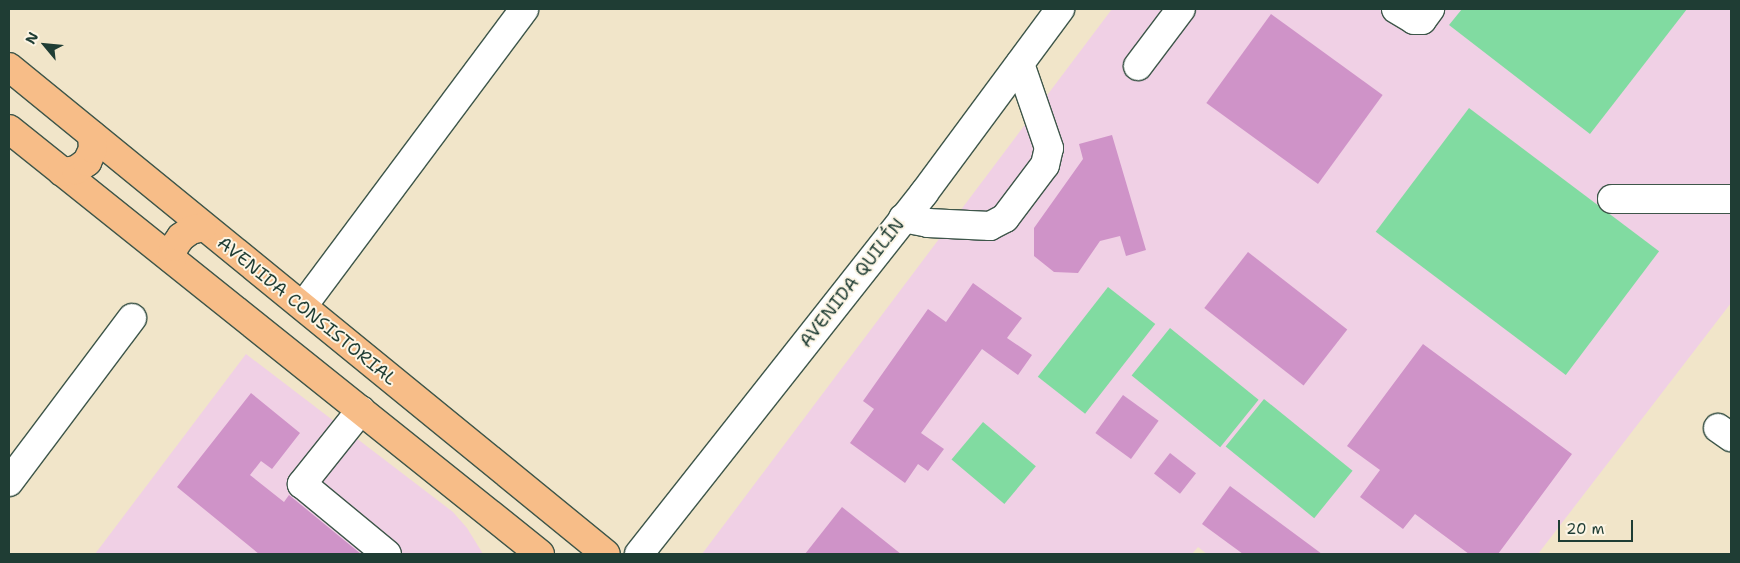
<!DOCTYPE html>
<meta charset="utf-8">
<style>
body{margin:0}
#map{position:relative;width:1740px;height:563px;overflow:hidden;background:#f1e5c9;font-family:"Shantell Sans",sans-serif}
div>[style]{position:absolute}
.built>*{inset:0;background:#f0d0e5}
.green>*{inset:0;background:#81dba1;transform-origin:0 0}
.building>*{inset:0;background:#cf93c8;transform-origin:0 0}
.roads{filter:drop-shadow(1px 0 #3e564a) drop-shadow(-1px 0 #3e564a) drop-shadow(0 1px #3e564a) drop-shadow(0 -1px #3e564a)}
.minor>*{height:28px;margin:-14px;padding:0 14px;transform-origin:14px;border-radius:14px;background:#fff}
.major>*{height:28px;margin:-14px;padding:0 14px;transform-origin:14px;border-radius:14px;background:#f7bd88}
span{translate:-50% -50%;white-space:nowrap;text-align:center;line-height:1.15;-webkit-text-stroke:4px #fcf5e5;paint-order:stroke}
.street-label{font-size:18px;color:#1f3d34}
.frame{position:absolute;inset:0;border:10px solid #1f3d34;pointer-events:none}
.north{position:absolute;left:20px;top:20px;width:50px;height:50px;-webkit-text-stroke:4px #fcf5e5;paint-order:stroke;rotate:298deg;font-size:14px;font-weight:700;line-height:20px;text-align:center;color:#1f3d34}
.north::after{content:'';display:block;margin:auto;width:18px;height:22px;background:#1f3d34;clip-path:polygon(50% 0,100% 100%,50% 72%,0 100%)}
.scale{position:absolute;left:1558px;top:520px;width:75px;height:22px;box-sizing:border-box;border:2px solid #1f3d34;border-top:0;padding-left:6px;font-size:15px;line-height:18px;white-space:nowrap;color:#1f3d34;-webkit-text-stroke:4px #fcf5e5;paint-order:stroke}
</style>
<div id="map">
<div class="built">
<div style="clip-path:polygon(1112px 9px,1731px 9px,1731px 303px,1538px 554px,1207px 554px,1198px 547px,1192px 554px,702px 554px)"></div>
<div style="clip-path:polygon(246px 354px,453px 512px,467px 528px,483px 554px,95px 554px)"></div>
</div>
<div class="green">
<div style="clip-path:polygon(1462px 9px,1687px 9px,1590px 134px,1449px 25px)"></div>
<div style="left:1469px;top:108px;width:238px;height:155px;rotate:37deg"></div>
<div style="left:1108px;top:287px;width:60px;height:114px;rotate:38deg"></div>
<div style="left:1170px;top:328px;width:114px;height:61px;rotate:39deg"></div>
<div style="left:1264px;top:399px;width:114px;height:61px;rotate:39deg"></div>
<div style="left:983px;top:422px;width:69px;height:49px;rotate:40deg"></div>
</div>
<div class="building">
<div style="left:1271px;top:14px;width:138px;height:110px;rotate:36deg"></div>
<div style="clip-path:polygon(1112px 135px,1146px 250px,1126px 256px,1120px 236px,1100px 241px,1078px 273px,1054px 272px,1034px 256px,1034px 228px,1083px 159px,1079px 144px)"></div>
<div style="left:1248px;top:252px;width:126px;height:71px;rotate:38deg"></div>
<div style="clip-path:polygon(973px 283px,1022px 318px,1007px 338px,1032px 355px,1018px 375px,982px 349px,921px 433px,944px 449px,928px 471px,918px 464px,905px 483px,850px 443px,874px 409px,863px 401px,928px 309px,946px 322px)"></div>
<div style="clip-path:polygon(1423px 344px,1572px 454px,1498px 554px,1469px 554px,1415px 514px,1403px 529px,1360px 497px,1380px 470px,1347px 446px)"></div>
<div style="clip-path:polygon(251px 393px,300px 433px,272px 469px,261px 461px,250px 475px,284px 502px,289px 495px,361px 554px,259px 554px,177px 487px)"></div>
<div style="left:1123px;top:395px;width:44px;height:47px;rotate:36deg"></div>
<div style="left:1170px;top:453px;width:33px;height:26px;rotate:38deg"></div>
<div style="clip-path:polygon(1230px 486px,1322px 554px,1243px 554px,1202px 524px)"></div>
<div style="clip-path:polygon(842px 507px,901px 554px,805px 554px)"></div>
</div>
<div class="roads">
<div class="minor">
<div style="left:1396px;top:9px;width:21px;rotate:31deg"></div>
<div style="left:1414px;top:20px;width:8px"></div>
<div style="left:1422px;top:20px;width:14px;rotate:-54deg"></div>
<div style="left:1138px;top:66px;width:71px;rotate:-53deg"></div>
<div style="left:1612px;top:199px;width:119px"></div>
<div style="left:903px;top:218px;width:25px;rotate:11deg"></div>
<div style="left:928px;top:223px;width:62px;rotate:2.8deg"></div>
<div style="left:990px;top:226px;width:17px;rotate:-28deg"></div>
<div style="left:1005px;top:218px;width:66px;rotate:-53deg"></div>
<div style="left:1045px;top:165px;width:17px;rotate:-77deg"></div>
<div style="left:1049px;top:148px;width:89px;rotate:-109deg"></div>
<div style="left:303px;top:306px;width:370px;rotate:-53.3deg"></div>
<div style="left:361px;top:410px;width:95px;rotate:128.6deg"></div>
<div style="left:302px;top:484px;width:110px;rotate:39.5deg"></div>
<div style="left:1718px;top:428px;width:16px;rotate:35deg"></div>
<div style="left:9px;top:482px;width:205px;rotate:-53.1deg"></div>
<div style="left:639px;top:554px;width:460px;rotate:-51.7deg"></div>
<div style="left:924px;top:193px;width:229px;rotate:-53.5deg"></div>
</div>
<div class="major">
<div style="left:9px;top:67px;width:770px;rotate:39.21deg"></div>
<div style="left:9px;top:129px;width:680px;rotate:38.67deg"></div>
<div style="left:62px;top:172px;width:14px;rotate:-8deg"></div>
<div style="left:76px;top:170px;width:14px;rotate:-36deg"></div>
<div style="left:87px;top:162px;width:14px;rotate:-65deg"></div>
<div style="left:93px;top:149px;width:14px;rotate:-94deg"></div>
<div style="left:172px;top:259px;width:12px;rotate:-81deg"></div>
<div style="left:174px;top:247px;width:12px;rotate:-55deg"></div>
<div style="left:181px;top:237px;width:12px;rotate:-35deg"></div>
<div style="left:191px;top:230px;width:12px;rotate:-14deg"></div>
</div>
</div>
<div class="street-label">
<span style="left:852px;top:283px;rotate:-52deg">AVENIDA QUILÍN</span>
<span style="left:307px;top:311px;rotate:39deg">AVENIDA CONSISTORIAL</span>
</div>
<div class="frame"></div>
<div class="north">N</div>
<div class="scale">20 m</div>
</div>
